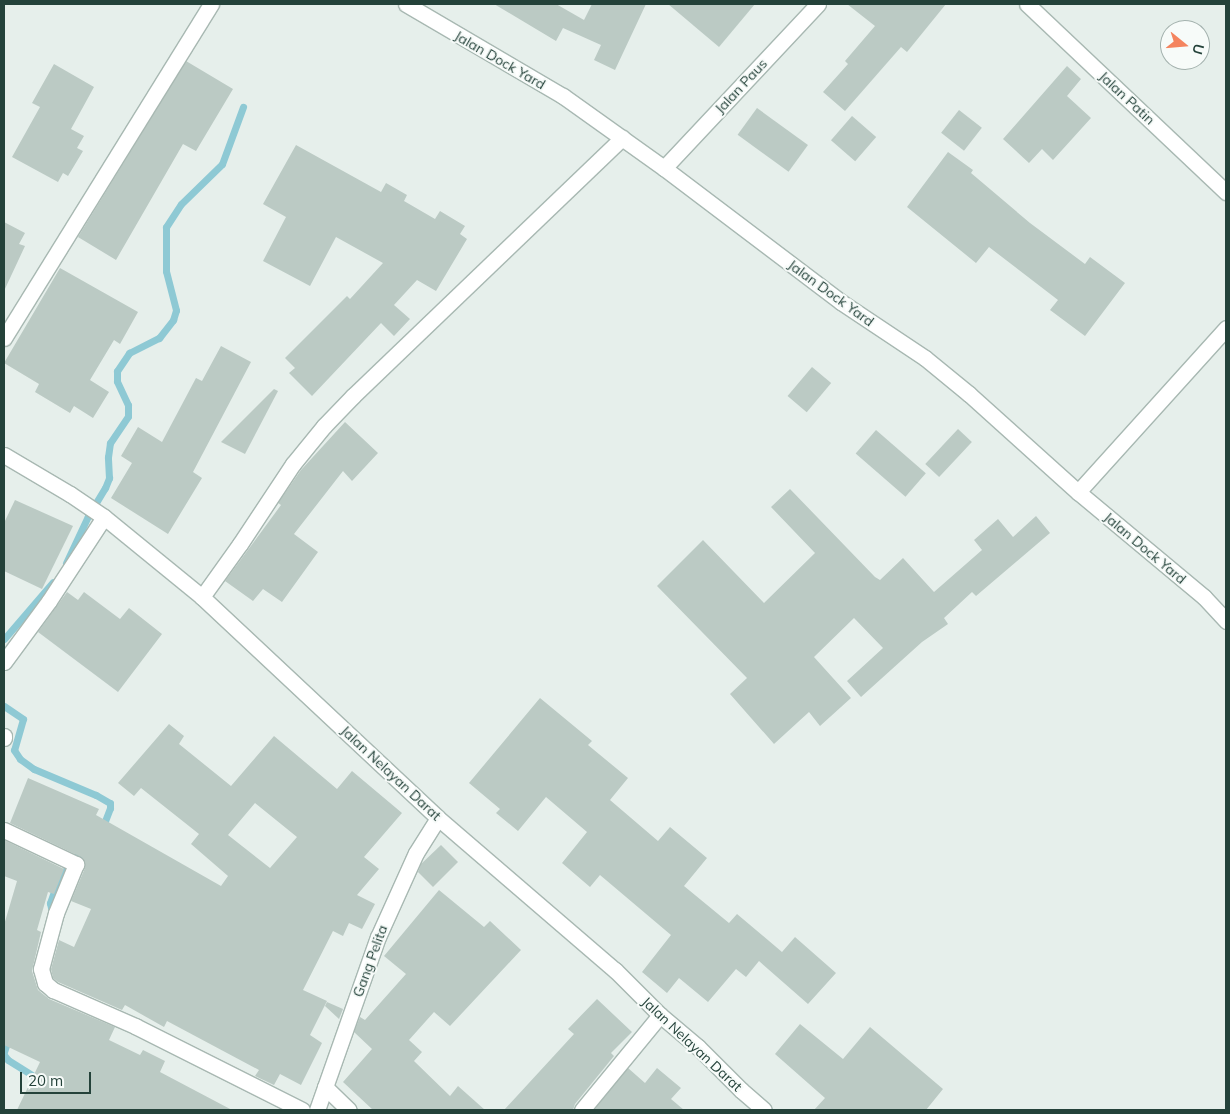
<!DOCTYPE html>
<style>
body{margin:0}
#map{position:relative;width:1230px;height:1114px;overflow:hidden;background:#e6efeb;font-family:Mulish,sans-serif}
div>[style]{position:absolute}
.stream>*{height:7px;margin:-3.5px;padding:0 3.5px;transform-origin:3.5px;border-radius:3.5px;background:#8ec9d4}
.building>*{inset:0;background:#bbcac4;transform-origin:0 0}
.roads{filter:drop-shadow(1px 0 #a8b8b2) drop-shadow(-1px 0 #a8b8b2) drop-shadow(0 1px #a8b8b2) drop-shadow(0 -1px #a8b8b2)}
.minor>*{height:15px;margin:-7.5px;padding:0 7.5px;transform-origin:7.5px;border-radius:7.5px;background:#fff}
span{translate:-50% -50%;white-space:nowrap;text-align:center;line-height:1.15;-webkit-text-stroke:4px #f7fbf9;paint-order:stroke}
.street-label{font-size:14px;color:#24423a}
.frame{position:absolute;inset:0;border:5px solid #24423a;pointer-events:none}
.north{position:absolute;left:1160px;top:20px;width:50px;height:50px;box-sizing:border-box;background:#f7fbf9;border:1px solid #a3b1ad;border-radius:50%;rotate:107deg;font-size:14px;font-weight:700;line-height:20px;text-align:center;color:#24423a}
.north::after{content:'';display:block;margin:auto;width:18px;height:22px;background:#f4845f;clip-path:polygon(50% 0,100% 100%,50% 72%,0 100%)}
.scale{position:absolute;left:20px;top:1072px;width:71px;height:22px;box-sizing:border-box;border:2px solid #24423a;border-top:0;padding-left:6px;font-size:15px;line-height:18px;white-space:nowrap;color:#24423a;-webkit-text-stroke:4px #f7fbf9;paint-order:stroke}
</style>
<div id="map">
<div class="stream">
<div style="left:66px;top:563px;width:52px;rotate:-64.9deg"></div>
<div style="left:88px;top:516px;width:33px;rotate:-59deg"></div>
<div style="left:105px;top:488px;width:11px;rotate:-68deg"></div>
<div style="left:109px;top:478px;width:21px;rotate:-93deg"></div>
<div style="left:108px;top:457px;width:14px;rotate:-82deg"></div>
<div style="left:110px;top:443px;width:32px;rotate:-56deg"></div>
<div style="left:128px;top:416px;width:11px;rotate:-90deg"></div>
<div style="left:128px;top:405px;width:26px;rotate:-115deg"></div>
<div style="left:117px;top:381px;width:10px;rotate:-90deg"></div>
<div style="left:117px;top:371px;width:22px;rotate:-56deg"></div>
<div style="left:129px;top:353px;width:34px;rotate:-27deg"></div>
<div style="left:159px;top:338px;width:23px;rotate:-52deg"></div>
<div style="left:173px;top:320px;width:10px;rotate:-73deg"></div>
<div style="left:176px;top:310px;width:40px;rotate:-104.4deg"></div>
<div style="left:166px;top:271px;width:44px;rotate:-90deg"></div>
<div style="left:166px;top:227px;width:27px;rotate:-57deg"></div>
<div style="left:181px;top:204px;width:57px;rotate:-44.3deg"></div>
<div style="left:222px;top:164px;width:61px;rotate:-69.8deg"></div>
<div style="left:4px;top:639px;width:75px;rotate:-49.3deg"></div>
<div style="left:4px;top:706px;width:23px;rotate:34deg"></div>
<div style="left:23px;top:719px;width:32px;rotate:106deg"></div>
<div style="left:14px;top:750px;width:11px;rotate:56deg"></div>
<div style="left:20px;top:759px;width:17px;rotate:36deg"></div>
<div style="left:34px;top:769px;width:67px;rotate:22.8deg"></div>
<div style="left:96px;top:795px;width:16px;rotate:30deg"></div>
<div style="left:110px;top:803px;width:5px;rotate:90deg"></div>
<div style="left:110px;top:808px;width:22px;rotate:111deg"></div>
<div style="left:52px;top:912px;width:9px;rotate:-103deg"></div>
<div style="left:50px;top:903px;width:21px;rotate:-71deg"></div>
<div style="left:57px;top:883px;width:30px;rotate:-56deg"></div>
<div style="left:74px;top:858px;width:13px;rotate:-32deg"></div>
<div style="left:4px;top:1052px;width:16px;rotate:-72deg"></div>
<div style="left:4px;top:1055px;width:6px;rotate:51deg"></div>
<div style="left:8px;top:1060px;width:38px;rotate:32deg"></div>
</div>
<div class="building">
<div style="clip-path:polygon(494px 4px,556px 4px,584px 20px,592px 4px,646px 4px,615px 70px,594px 60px,601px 45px,563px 28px,556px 41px)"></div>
<div style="clip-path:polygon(668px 4px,755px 4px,719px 47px)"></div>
<div style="clip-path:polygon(847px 4px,946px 4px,907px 52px,901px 47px,845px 111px,823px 92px,848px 64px,845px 61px,875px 26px)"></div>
<div style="clip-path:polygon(186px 61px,233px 89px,196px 151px,183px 144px,116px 260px,78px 237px)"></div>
<div style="clip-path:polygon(54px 64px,94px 87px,71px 129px,84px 136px,77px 148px,83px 151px,68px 176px,63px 173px,58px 182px,12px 157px,40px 107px,32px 103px)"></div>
<div style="clip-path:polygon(1067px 66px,1081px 79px,1067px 96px,1091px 118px,1053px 160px,1042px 149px,1029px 163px,1003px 139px)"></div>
<div style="left:757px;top:108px;width:63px;height:33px;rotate:36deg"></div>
<div style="left:959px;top:110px;width:29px;height:29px;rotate:38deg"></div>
<div style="left:852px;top:116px;width:32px;height:32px;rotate:41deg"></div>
<div style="clip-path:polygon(296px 145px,381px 192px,386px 183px,407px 195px,404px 201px,435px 219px,440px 211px,465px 226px,460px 234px,467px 239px,436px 291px,417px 280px,394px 305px,410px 319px,394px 336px,381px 323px,312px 396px,289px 373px,295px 368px,285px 358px,347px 296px,350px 299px,383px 263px,336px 237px,310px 286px,263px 261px,286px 217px,263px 204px)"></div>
<div style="clip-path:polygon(948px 152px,973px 170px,971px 173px,1030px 223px,1085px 264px,1090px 257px,1125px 283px,1085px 336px,1050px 310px,1058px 300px,989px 247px,976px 263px,907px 207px)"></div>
<div style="clip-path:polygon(4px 222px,25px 233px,19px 244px,25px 246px,4px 291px)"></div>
<div style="clip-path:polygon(60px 268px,138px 312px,120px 344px,114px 340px,90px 380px,109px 392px,93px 418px,74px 406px,70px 413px,35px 392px,39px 384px,4px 363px)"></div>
<div style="clip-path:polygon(221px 346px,251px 362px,193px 472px,202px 478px,168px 534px,111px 498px,132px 463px,121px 456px,138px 427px,162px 442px,196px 378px,202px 381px)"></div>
<div style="left:812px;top:367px;width:25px;height:38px;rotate:40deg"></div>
<div style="clip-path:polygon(274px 389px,278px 391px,245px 454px,221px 442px)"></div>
<div style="clip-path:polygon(345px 422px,378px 453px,352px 481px,343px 471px,294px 534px,318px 552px,282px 602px,263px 589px,253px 601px,225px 581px,281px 505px,278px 503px,301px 470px)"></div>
<div style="left:958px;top:429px;width:19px;height:48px;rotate:43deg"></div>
<div style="left:876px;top:430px;width:66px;height:31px;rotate:41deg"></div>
<div style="clip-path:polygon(790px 489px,875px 577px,880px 580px,903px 558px,934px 592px,982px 550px,974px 540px,998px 519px,1013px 537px,1036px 516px,1050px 533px,976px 596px,972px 592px,944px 618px,948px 624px,922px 642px,861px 697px,847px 681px,883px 648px,854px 618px,814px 657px,851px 698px,820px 726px,809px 712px,774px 744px,730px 694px,747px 678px,657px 586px,703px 540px,764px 603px,815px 553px,771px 507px)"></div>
<div style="clip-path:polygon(15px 500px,73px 526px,42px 589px,4px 571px,4px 523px)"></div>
<div style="clip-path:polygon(67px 592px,78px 600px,84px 592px,120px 619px,129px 608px,162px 634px,118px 692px,38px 632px)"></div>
<div style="clip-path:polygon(540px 698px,592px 741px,588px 745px,628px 778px,610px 800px,658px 841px,670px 827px,707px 858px,684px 886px,729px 923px,737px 914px,782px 952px,795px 937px,836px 973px,808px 1004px,759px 961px,746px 977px,736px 969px,708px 1002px,679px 978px,667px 993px,642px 972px,671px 935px,600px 875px,590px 887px,562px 863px,587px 832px,546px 797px,518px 831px,496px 813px,500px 809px,469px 783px)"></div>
<div style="clip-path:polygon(evenodd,169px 724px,184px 736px,179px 744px,231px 786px,274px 736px,337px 789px,352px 771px,402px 813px,364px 857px,379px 869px,357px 895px,375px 904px,362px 929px,349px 923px,343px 936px,333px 931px,303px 990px,327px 1001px,310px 1035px,322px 1043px,301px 1085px,280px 1074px,274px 1085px,255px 1076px,259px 1070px,167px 1021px,164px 1027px,125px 1005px,122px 1010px,58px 982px,53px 978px,51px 969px,59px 940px,74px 947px,91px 909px,71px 901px,85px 868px,83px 858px,10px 823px,28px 778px,99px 809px,96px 815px,221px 886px,228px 876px,191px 844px,199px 834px,141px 788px,134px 796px,118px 783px,169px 724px,255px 803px,297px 837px,270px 868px,228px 835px,255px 803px)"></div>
<div style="clip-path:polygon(4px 840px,64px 869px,54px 894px,48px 892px,37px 930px,41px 932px,32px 971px,38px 990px,49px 999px,115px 1027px,109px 1040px,140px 1055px,143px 1050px,165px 1061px,160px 1072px,232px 1110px,17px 1110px,40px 1062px,4px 1045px,4px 925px,17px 881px,4px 876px)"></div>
<div style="clip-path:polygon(441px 845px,458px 862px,433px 887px,418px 872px,421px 864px)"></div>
<div style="clip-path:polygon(439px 890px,484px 927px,490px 921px,521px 950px,450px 1026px,434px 1012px,409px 1040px,422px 1052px,414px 1061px,450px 1096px,458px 1086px,485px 1110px,373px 1110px,343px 1082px,372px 1049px,354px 1032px,360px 1017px,365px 1020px,406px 974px,384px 956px)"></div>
<div style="clip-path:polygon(597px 999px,632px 1032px,611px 1053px,614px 1056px,575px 1104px,573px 1110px,504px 1110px,574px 1034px,568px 1029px)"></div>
<div style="clip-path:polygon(327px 1002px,343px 1009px,339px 1019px,325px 1006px)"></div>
<div style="clip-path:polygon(800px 1024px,843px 1059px,870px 1027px,943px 1089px,926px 1110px,814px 1110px,825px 1098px,775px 1054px)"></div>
<div style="clip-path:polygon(628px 1068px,645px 1083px,657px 1068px,681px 1088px,671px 1099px,684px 1110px,594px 1110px)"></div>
</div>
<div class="roads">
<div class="minor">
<div style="left:406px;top:4px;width:182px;rotate:30.4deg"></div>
<div style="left:563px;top:96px;width:124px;rotate:35.5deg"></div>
<div style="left:664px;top:168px;width:222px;rotate:37.1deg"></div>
<div style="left:841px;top:302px;width:101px;rotate:33.7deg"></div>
<div style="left:925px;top:358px;width:57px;rotate:39.3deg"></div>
<div style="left:969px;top:394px;width:147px;rotate:42deg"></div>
<div style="left:1078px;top:492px;width:164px;rotate:39.8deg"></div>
<div style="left:1204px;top:597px;width:33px;rotate:47deg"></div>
<div style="left:1027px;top:4px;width:274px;rotate:43.4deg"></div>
<div style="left:664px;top:168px;width:225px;rotate:-46.8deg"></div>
<div style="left:4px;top:338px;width:393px;rotate:-58.2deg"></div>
<div style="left:4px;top:455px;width:77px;rotate:30.6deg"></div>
<div style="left:70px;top:494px;width:41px;rotate:34.1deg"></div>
<div style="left:104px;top:517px;width:127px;rotate:39.2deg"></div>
<div style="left:202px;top:597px;width:323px;rotate:43.1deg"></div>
<div style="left:438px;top:818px;width:233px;rotate:40.7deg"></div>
<div style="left:615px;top:970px;width:64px;rotate:45deg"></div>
<div style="left:660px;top:1015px;width:50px;rotate:40.1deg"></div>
<div style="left:698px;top:1047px;width:61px;rotate:45deg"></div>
<div style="left:741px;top:1090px;width:30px;rotate:41deg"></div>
<div style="left:1078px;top:492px;width:221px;rotate:-47.9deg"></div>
<div style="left:202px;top:597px;width:65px;rotate:-54.4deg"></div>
<div style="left:240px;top:544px;width:96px;rotate:-56.5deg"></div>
<div style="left:293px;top:464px;width:49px;rotate:-50.8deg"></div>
<div style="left:324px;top:426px;width:42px;rotate:-46deg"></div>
<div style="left:353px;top:396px;width:373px;rotate:-43.8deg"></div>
<div style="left:4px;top:662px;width:76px;rotate:-53.6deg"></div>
<div style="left:49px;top:601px;width:100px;rotate:-56.8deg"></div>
<div style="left:4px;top:736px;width:2px;rotate:90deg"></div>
<div style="left:4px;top:830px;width:80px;rotate:25.3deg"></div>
<div style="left:76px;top:864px;width:53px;rotate:112.2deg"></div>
<div style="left:56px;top:913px;width:58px;rotate:105deg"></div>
<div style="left:41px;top:969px;width:15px;rotate:74deg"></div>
<div style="left:45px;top:983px;width:11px;rotate:41deg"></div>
<div style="left:53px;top:990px;width:90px;rotate:23.7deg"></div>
<div style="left:135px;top:1026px;width:187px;rotate:26.7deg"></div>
<div style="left:325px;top:1087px;width:33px;rotate:44deg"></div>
<div style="left:317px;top:1110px;width:183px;rotate:-70.6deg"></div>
<div style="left:378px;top:937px;width:92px;rotate:-65.7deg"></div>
<div style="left:416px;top:853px;width:41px;rotate:-57.8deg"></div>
<div style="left:582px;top:1110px;width:123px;rotate:-50.6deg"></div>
</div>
</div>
<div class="street-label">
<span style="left:500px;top:60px;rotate:30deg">Jalan Dock Yard</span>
<span style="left:741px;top:86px;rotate:-47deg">Jalan Paus</span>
<span style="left:1127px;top:98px;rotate:43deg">Jalan Patin</span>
<span style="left:831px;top:293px;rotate:36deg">Jalan Dock Yard</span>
<span style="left:1145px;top:548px;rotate:40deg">Jalan Dock Yard</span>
<span style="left:391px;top:773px;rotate:43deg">Jalan Nelayan Darat</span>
<span style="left:370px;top:961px;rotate:-70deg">Gang Pelita</span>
<span style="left:692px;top:1044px;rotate:43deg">Jalan Nelayan Darat</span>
</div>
<div class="frame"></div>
<div class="north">U</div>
<div class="scale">20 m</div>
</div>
